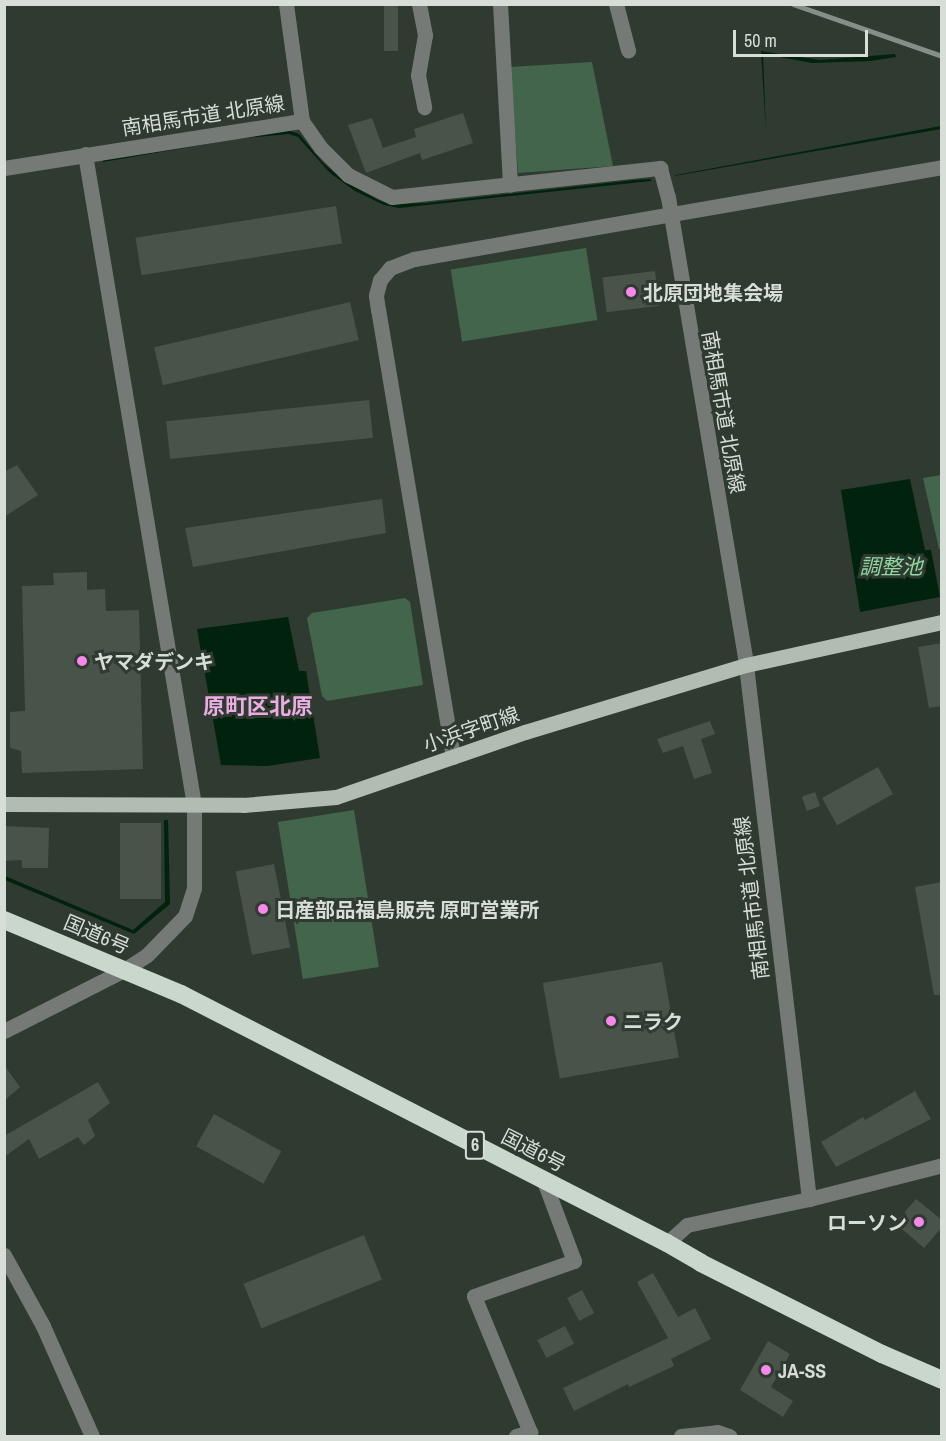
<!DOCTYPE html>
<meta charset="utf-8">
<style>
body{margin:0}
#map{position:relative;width:946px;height:1441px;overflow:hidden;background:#2f3a31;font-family:"Archivo Narrow","Noto Sans JP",sans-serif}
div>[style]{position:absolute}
.green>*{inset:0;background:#43654b;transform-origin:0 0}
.water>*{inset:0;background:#01220c}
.building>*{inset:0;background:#48534a;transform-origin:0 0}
.minor>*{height:15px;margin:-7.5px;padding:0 7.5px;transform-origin:7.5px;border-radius:7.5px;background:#757a76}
.major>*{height:15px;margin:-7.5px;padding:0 7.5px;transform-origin:7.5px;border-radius:7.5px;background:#b1bcb3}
.highway>*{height:18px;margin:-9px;padding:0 9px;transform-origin:9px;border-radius:9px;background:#c9d7cc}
.rail>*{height:4.5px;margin:-2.25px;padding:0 2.25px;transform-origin:2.25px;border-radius:2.25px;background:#868f87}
.dots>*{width:16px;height:16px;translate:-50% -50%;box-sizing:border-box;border:3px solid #2f3a31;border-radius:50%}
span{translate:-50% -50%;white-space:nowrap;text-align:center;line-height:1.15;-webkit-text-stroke:6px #2f3a31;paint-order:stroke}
.shield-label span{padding:2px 4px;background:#2f3a31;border:2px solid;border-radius:4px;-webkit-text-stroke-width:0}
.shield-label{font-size:18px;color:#d7ded8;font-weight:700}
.street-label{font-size:20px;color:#d7ded8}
.poi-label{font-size:20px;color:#d7ded8;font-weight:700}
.left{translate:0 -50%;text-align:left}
.right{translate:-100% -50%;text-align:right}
.water-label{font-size:21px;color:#91d7a1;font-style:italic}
.quarter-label{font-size:22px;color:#eaace1;font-weight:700}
.frame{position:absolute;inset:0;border:6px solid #d7ded8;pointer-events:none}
.scale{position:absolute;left:733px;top:30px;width:135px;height:27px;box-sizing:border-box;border:3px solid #d7ded8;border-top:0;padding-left:8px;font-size:18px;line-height:21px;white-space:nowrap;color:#d7ded8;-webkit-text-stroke:4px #2f3a31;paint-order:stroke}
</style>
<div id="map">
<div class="green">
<div style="clip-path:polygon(592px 62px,613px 166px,518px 173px,510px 67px)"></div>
<div style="left:586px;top:248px;width:73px;height:137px;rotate:81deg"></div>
<div style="clip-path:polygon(941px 475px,942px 549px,939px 549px,923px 478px)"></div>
<div style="clip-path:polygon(405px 598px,410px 602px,423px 685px,327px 701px,322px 696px,307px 618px,312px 613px)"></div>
<div style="left:354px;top:810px;width:159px;height:77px;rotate:81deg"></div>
</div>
<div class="water">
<div style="clip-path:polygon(761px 51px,820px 60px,895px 54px,896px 57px,871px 61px,812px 63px,763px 54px,766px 133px)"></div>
<div style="clip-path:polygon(941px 126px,941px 129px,674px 176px,676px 175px)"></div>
<div style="clip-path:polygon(287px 130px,299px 134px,324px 164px,348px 183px,378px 200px,391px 204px,426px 203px,635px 180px,651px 179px,651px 181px,399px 208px,384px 205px,355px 191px,330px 173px,298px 137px,289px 134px,236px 139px,103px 162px,103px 158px)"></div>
<div style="clip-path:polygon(910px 479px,925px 550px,931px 550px,940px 597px,860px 612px,841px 490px)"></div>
<div style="clip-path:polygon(288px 617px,299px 671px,306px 671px,320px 758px,267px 766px,221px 765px,197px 629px)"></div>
<div style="clip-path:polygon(164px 820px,168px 820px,170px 904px,134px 934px,5px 880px,5px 876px,133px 930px,165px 902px)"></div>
</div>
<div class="building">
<div style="left:384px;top:4px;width:14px;height:47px"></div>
<div style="clip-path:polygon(463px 113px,473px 143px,422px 160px,420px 153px,366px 173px,348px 125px,372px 118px,383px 148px,416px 137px,414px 129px)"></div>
<div style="left:336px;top:206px;width:38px;height:203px;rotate:81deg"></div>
<div style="left:655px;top:271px;width:35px;height:53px;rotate:83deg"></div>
<div style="left:350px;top:302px;width:39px;height:201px;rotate:77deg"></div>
<div style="left:369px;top:400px;width:38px;height:204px;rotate:84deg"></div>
<div style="clip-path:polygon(17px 465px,38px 495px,4px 517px,4px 472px)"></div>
<div style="clip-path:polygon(382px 499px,386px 533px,193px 567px,185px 528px)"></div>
<div style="clip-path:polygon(87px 572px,87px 590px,105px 589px,106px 611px,139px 610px,143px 769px,22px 773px,21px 751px,10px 748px,10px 712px,25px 711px,22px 586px,54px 585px,53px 573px)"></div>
<div style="clip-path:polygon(942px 643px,942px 706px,929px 708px,918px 647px)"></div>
<div style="clip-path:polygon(710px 721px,715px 734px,701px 739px,712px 773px,694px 779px,683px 746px,663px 753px,657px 739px)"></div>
<div style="left:878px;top:767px;width:31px;height:64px;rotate:61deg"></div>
<div style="left:815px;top:792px;width:15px;height:14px;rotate:70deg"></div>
<div style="left:161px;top:823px;width:76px;height:41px;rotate:90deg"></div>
<div style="clip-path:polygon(4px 826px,49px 828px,48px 868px,22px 868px,22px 860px,4px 861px)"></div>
<div style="left:274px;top:864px;width:85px;height:39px;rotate:79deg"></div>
<div style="clip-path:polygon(942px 882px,942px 995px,934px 995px,915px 887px)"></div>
<div style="left:662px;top:962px;width:97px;height:121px;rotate:80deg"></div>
<div style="clip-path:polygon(4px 1065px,20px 1087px,4px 1101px)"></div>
<div style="clip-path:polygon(98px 1082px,110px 1103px,88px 1120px,95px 1136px,84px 1145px,78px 1137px,39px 1159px,29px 1139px,4px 1157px,4px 1136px)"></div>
<div style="clip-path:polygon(915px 1091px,931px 1119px,836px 1167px,821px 1142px,863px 1117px,865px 1120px)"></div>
<div style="left:214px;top:1114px;width:77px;height:37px;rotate:29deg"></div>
<div style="clip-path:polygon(916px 1199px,942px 1220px,942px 1227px,924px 1248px,895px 1223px)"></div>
<div style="left:364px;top:1235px;width:48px;height:130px;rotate:68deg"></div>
<div style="clip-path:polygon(653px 1273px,678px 1317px,695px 1308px,711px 1339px,671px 1359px,674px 1366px,629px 1387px,628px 1384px,574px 1411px,563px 1388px,668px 1338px,637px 1282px)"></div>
<div style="left:582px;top:1290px;width:26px;height:17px;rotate:62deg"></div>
<div style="left:565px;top:1326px;width:20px;height:31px;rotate:63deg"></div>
<div style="clip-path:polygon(768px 1341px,790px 1354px,771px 1387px,793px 1401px,783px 1417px,740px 1390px)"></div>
</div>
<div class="minor">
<div style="left:286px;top:4px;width:118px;rotate:82.2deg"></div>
<div style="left:419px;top:4px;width:32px;rotate:79deg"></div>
<div style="left:425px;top:35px;width:41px;rotate:99.9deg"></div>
<div style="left:418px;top:75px;width:33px;rotate:79deg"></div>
<div style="left:500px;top:4px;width:181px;rotate:86.8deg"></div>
<div style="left:616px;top:4px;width:48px;rotate:75.4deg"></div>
<div style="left:4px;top:168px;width:302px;rotate:-9deg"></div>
<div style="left:302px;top:121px;width:33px;rotate:55deg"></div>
<div style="left:321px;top:148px;width:38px;rotate:45deg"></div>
<div style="left:348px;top:175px;width:49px;rotate:26.6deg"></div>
<div style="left:392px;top:197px;width:270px;rotate:-6.2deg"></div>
<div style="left:660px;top:168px;width:30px;rotate:75deg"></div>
<div style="left:668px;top:197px;width:474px;rotate:80.5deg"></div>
<div style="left:746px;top:665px;width:538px;rotate:83.27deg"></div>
<div style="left:809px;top:1199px;width:125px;rotate:168deg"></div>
<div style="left:687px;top:1225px;width:27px;rotate:138deg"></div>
<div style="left:453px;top:757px;width:453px;rotate:-99.5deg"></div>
<div style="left:378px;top:310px;width:15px;rotate:-98deg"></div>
<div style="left:376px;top:295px;width:16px;rotate:-75deg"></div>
<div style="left:380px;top:280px;width:16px;rotate:-50deg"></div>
<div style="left:390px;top:268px;width:26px;rotate:-21deg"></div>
<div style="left:414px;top:259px;width:536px;rotate:-9.88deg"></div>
<div style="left:4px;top:1031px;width:135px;rotate:-26.9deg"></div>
<div style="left:124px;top:970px;width:27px;rotate:-33deg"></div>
<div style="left:147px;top:955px;width:54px;rotate:-45.7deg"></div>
<div style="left:185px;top:916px;width:29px;rotate:-72deg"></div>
<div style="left:194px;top:888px;width:83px;rotate:-90deg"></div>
<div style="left:194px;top:805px;width:660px;rotate:-99.51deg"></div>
<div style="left:809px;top:1199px;width:137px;rotate:-14.3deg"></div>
<div style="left:4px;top:1255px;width:81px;rotate:61.2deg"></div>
<div style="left:43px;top:1326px;width:120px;rotate:66deg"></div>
<div style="left:516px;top:1436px;width:15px;rotate:-16deg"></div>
<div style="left:530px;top:1432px;width:147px;rotate:-112.4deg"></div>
<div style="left:474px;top:1296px;width:106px;rotate:-19.3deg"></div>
<div style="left:574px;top:1261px;width:85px;rotate:-110.6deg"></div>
<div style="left:681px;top:1436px;width:36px;rotate:-6deg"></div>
<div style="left:717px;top:1432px;width:13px;rotate:18deg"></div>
</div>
<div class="major">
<div style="left:4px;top:804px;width:239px;rotate:0.2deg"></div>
<div style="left:243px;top:805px;width:93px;rotate:-4.9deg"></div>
<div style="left:336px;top:797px;width:200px;rotate:-19deg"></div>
<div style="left:525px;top:732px;width:231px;rotate:-16.9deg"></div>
<div style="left:746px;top:665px;width:201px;rotate:-12.4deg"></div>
</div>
<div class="highway">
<div style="left:4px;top:920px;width:192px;rotate:22.7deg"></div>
<div style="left:181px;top:994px;width:546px;rotate:27.13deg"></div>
<div style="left:667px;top:1243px;width:39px;rotate:30deg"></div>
<div style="left:701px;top:1263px;width:203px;rotate:26.7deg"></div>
<div style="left:882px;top:1354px;width:65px;rotate:23.4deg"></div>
</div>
<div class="rail">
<div style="left:793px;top:4px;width:158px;rotate:19.2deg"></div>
</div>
<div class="dots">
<div style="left:631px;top:292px;background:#f788ec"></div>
<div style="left:82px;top:661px;background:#f788ec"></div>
<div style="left:263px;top:909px;background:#f788ec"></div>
<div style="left:611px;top:1021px;background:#f788ec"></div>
<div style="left:919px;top:1222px;background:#f788ec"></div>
<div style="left:766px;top:1370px;background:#f788ec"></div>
</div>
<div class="shield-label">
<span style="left:475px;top:1145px">6</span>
</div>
<div class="street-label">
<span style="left:203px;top:115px;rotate:-9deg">南相馬市道 北原線</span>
<span style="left:724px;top:412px;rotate:80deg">南相馬市道 北原線</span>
<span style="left:471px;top:729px;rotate:-19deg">小浜字町線</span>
<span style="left:751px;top:898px;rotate:-97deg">南相馬市道 北原線</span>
<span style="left:97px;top:934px;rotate:23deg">国道6号</span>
<span style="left:534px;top:1150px;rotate:27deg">国道6号</span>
</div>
<div class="poi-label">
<span class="left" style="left:643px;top:292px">北原団地集会場</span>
<span class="left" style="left:94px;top:661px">ヤマダデンキ</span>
<span class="left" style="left:275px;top:909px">日産部品福島販売 原町営業所</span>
<span class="left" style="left:623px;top:1021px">ニラク</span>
<span class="right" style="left:907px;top:1222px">ローソン</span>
<span class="left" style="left:778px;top:1370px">JA-SS</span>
</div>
<div class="water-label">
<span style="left:891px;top:567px">調整池</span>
</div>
<div class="quarter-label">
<span style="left:258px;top:707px">原町区北原</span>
</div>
<div class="frame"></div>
<div class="scale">50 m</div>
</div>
